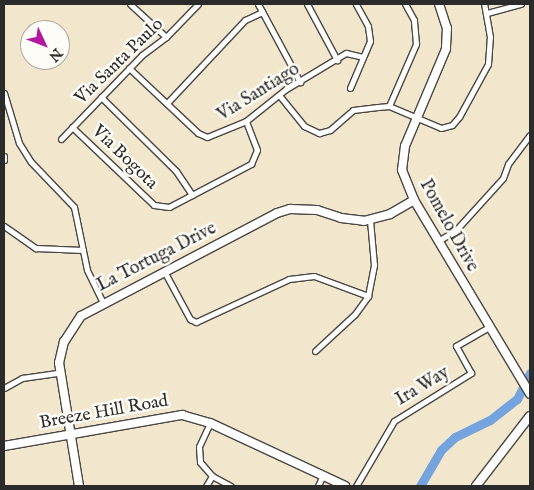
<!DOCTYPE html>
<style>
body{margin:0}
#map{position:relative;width:534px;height:490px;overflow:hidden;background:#f2e6cc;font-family:"IM FELL English",serif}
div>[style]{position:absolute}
.river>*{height:9px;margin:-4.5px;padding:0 4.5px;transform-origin:4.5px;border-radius:4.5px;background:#75a3de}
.roads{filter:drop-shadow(1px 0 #494743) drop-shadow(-1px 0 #494743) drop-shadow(0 1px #494743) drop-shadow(0 -1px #494743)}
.street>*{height:5px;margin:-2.5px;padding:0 2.5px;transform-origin:2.5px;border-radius:2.5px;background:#fff}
.secondary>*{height:8px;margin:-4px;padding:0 4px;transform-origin:4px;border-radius:4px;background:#fff}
span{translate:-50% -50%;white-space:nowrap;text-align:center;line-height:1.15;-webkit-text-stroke:5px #fdfcf7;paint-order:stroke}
.street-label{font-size:18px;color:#2b2b2b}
.frame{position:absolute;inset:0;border:5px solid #2b2b2b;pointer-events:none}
.north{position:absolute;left:20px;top:20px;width:50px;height:50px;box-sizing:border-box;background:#fdfcf7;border:1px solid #a9a8a5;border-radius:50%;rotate:133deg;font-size:14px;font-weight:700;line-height:20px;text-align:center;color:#2b2b2b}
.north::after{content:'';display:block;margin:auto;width:18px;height:22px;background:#b5179e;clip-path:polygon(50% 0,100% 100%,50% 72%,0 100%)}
</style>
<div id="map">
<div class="river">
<div style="left:526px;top:381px;width:9px;rotate:-63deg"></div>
<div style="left:420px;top:486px;width:42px;rotate:-59.7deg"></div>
<div style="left:441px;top:450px;width:19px;rotate:-43deg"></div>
<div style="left:455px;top:437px;width:39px;rotate:-26deg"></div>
<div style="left:490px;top:420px;width:34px;rotate:-38deg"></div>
<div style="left:517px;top:399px;width:11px;rotate:-63deg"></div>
</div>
<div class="roads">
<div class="street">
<div style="left:130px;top:4px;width:49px;rotate:42.5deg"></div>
<div style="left:258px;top:4px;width:89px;rotate:61.7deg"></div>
<div style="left:307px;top:4px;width:64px;rotate:61.8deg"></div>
<div style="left:487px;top:13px;width:35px;rotate:-15deg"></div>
<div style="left:129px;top:68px;width:95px;rotate:43.3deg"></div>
<div style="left:198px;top:133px;width:10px;rotate:24deg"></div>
<div style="left:207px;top:137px;width:42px;rotate:-22.3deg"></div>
<div style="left:246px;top:121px;width:51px;rotate:-38.7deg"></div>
<div style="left:286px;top:89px;width:70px;rotate:-31deg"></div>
<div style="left:346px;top:53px;width:17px;rotate:13deg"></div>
<div style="left:350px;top:88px;width:51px;rotate:-66.9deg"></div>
<div style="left:370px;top:41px;width:15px;rotate:-98deg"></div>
<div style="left:368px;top:26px;width:25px;rotate:-119deg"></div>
<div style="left:4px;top:93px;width:52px;rotate:73.3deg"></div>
<div style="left:19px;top:143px;width:22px;rotate:58deg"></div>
<div style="left:31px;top:162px;width:62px;rotate:46.3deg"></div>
<div style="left:74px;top:207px;width:64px;rotate:78.3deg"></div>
<div style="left:87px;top:270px;width:37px;rotate:64deg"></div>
<div style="left:279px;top:95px;width:40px;rotate:51deg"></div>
<div style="left:304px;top:126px;width:17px;rotate:25deg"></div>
<div style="left:319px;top:133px;width:11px;rotate:-15deg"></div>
<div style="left:330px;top:130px;width:30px;rotate:-41deg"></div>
<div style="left:353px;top:110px;width:25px;rotate:-7deg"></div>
<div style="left:378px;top:107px;width:11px;rotate:-5deg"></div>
<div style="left:389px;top:106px;width:56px;rotate:22.9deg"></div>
<div style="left:441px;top:128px;width:11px;rotate:-15deg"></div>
<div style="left:452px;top:125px;width:11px;rotate:-49deg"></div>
<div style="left:459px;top:117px;width:60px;rotate:-61.3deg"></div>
<div style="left:488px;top:64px;width:27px;rotate:-86deg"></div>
<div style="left:490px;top:37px;width:34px;rotate:-100deg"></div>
<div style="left:101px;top:97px;width:105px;rotate:44.6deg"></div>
<div style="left:176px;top:171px;width:29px;rotate:56deg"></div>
<div style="left:167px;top:103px;width:114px;rotate:-46.8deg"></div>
<div style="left:245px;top:20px;width:19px;rotate:-25deg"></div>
<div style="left:389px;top:106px;width:68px;rotate:-66.5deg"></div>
<div style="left:416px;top:44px;width:24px;rotate:-95deg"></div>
<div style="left:414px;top:20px;width:18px;rotate:-119deg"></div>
<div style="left:72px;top:127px;width:113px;rotate:43.6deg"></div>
<div style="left:154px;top:205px;width:15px;rotate:8deg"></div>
<div style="left:169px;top:207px;width:93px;rotate:-27.7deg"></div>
<div style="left:251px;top:164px;width:15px;rotate:-67deg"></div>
<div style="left:257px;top:150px;width:31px;rotate:-111deg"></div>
<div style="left:61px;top:139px;width:117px;rotate:-46deg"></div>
<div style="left:142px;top:55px;width:30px;rotate:-37deg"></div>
<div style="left:166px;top:37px;width:46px;rotate:-45.9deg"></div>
<div style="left:4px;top:156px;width:4px;rotate:90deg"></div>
<div style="left:4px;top:226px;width:39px;rotate:35deg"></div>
<div style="left:36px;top:248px;width:47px;rotate:2.4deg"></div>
<div style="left:438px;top:241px;width:21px;rotate:-31deg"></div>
<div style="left:456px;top:230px;width:70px;rotate:-47.9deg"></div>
<div style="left:503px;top:178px;width:15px;rotate:-70deg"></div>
<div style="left:508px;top:164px;width:36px;rotate:-53deg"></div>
<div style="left:164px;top:271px;width:55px;rotate:61.6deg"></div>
<div style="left:190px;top:319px;width:7px;rotate:27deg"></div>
<div style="left:196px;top:322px;width:102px;rotate:-24.8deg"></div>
<div style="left:289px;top:279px;width:25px;rotate:-7deg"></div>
<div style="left:314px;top:276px;width:58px;rotate:20.3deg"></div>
<div style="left:315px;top:351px;width:54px;rotate:-42.8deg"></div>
<div style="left:355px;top:314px;width:22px;rotate:-54deg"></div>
<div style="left:368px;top:296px;width:32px;rotate:-79deg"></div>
<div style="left:374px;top:265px;width:45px;rotate:-95.1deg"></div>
<div style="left:4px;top:388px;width:21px;rotate:-29deg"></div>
<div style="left:22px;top:378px;width:37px;rotate:-8deg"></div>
<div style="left:210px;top:423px;width:26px;rotate:115deg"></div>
<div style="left:199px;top:447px;width:15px;rotate:86deg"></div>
<div style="left:200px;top:462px;width:18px;rotate:49deg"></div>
<div style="left:212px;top:476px;width:21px;rotate:28deg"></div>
<div style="left:206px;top:486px;width:12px;rotate:-59deg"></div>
<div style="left:318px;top:486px;width:12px;rotate:-66deg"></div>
<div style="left:356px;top:486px;width:75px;rotate:-59.7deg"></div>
<div style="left:394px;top:421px;width:91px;rotate:-31.9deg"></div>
<div style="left:471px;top:373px;width:31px;rotate:-119deg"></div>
<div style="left:456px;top:346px;width:38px;rotate:-30deg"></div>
</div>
<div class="secondary">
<div style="left:439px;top:4px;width:25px;rotate:72deg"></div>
<div style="left:447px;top:28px;width:21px;rotate:93deg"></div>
<div style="left:446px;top:49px;width:105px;rotate:112.9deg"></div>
<div style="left:405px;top:146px;width:24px;rotate:97deg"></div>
<div style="left:402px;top:170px;width:32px;rotate:68deg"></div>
<div style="left:414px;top:200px;width:226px;rotate:59.1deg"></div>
<div style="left:4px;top:446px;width:181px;rotate:-9.9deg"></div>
<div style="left:182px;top:415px;width:29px;rotate:16deg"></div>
<div style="left:210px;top:423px;width:149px;rotate:25deg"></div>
<div style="left:79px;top:486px;width:125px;rotate:-99.2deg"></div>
<div style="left:59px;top:363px;width:22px;rotate:-77deg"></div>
<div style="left:64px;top:342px;width:31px;rotate:-57deg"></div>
<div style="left:81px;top:316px;width:221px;rotate:-27.7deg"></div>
<div style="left:277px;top:213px;width:14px;rotate:-17deg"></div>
<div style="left:290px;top:209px;width:27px;rotate:2deg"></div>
<div style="left:317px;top:210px;width:25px;rotate:18deg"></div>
<div style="left:341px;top:218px;width:23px;rotate:7deg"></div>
<div style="left:364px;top:221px;width:27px;rotate:-15deg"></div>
<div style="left:390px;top:214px;width:28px;rotate:-30deg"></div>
<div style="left:476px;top:486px;width:88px;rotate:-52.4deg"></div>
</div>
</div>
<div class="street-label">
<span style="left:120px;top:62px;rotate:-44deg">Via Santa Paulo</span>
<span style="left:259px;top:93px;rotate:-32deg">Via Santiago</span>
<span style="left:124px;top:158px;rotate:44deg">Via Bogota</span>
<span style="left:448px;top:226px;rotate:61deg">Pomelo Drive</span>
<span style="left:157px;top:258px;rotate:-27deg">La Tortuga Drive</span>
<span style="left:423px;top:387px;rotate:-31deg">Ira Way</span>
<span style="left:104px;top:413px;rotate:-10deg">Breeze Hill Road</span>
</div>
<div class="frame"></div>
<div class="north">N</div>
</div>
